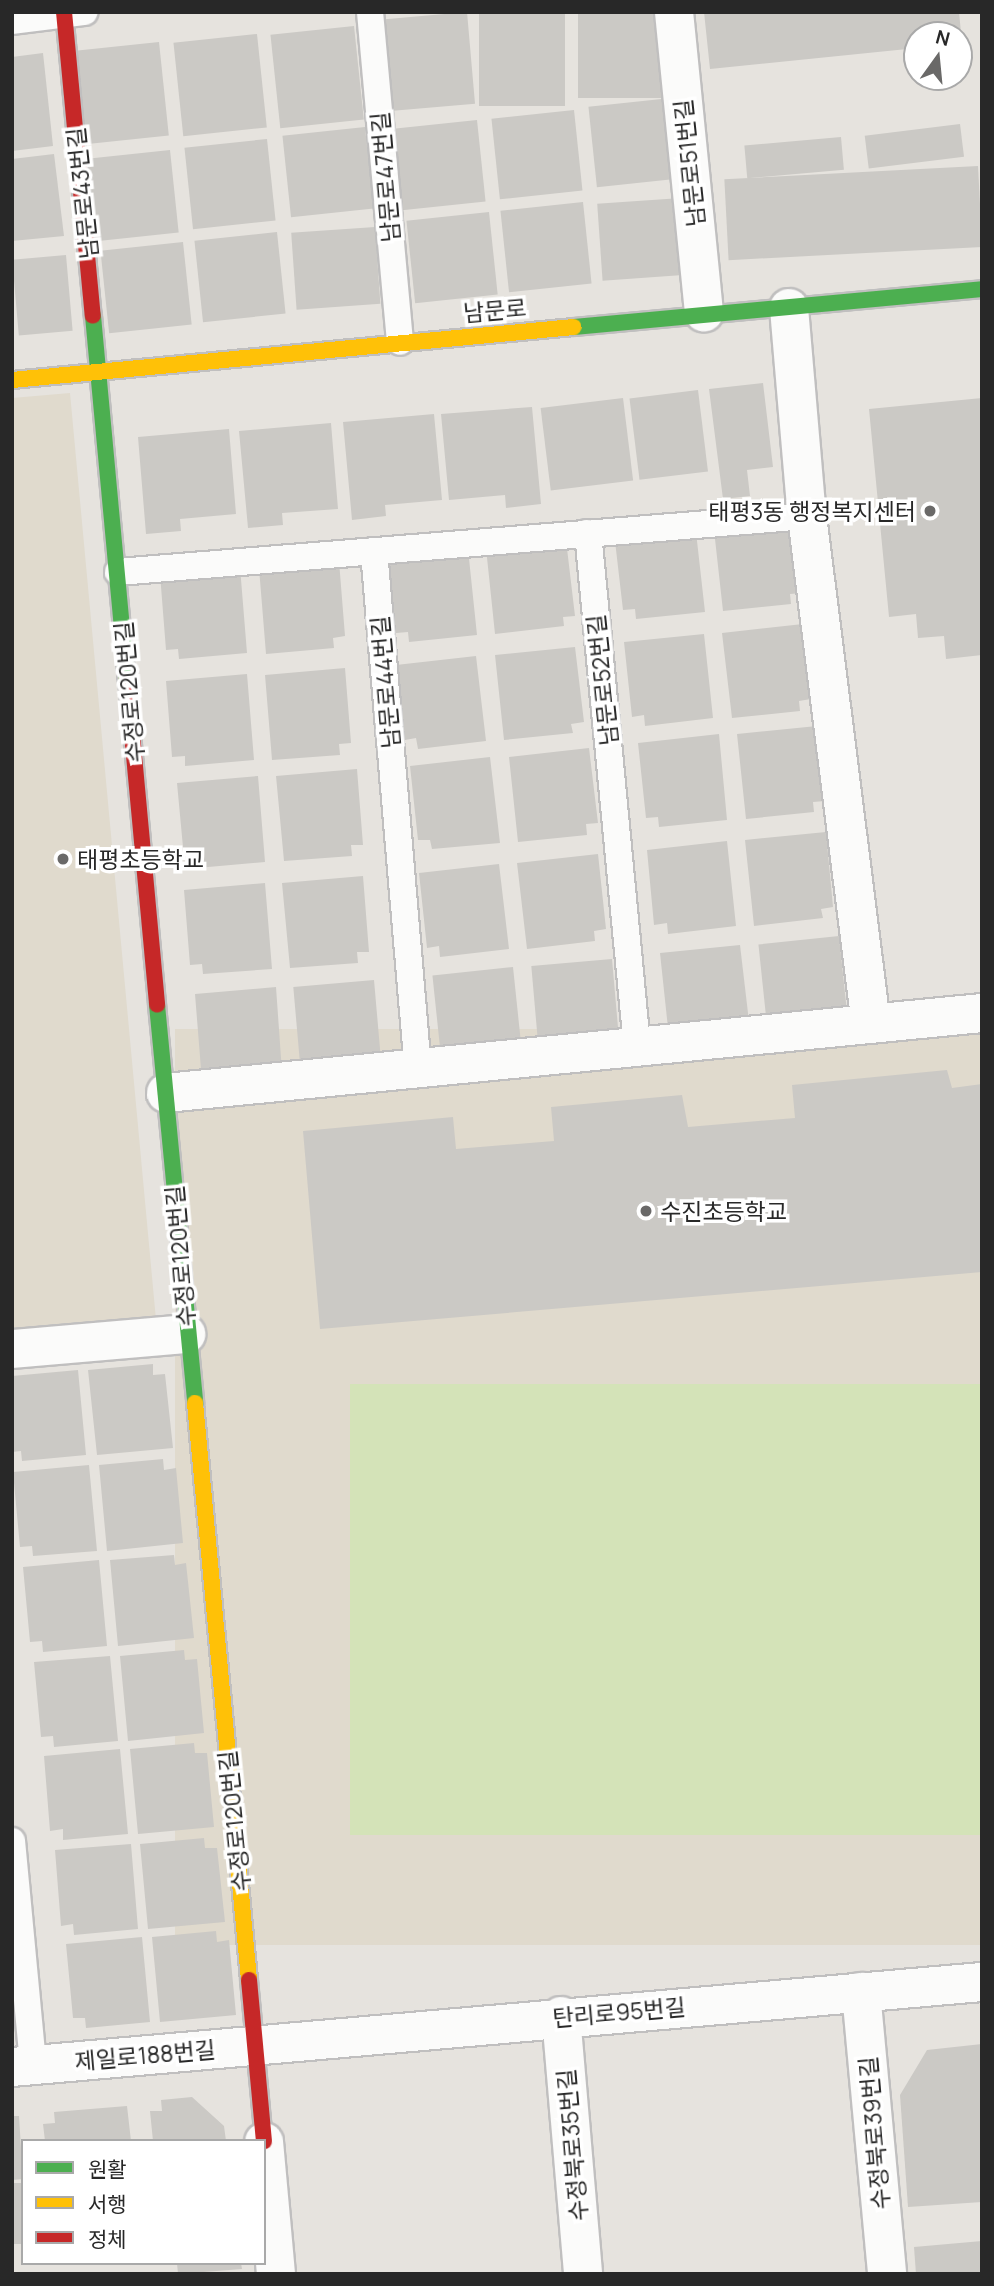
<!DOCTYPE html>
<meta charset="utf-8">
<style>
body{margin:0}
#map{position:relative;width:994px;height:2286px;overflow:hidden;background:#e6e3de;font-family:Manrope,"Noto Sans KR",sans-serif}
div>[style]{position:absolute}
.education>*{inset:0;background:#e0dacd;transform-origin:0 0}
.pitch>*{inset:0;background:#d4e3b8;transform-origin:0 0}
.building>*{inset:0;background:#cbc9c5;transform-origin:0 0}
.roads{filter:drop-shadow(2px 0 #c0bfbf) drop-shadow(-2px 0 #c0bfbf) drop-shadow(0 2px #c0bfbf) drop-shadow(0 -2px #c0bfbf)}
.lane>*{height:26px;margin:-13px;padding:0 13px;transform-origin:13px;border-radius:13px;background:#fbfbfa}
.street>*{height:38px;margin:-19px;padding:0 19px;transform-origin:19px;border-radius:19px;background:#fbfbfa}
.fast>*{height:16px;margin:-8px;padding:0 8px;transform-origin:8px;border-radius:8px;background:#4caf50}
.slow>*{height:16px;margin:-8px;padding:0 8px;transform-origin:8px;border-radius:8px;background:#ffc107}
.jam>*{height:16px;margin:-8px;padding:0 8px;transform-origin:8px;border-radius:8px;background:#c62828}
.dots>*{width:19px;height:19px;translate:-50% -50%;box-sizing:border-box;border:4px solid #fff;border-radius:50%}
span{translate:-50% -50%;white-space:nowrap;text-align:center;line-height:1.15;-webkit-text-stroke:7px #fff;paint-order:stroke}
.street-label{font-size:23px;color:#282828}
.poi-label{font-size:23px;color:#282828}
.right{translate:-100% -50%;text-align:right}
.left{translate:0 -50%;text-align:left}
.frame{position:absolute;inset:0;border:14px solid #282828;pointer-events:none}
.legend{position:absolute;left:21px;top:2139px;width:245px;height:126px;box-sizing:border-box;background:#fff;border:2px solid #a9a9a9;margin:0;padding:9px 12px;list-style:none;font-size:21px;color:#282828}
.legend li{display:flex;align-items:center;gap:14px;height:35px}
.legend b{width:35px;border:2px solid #a9a9a9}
.north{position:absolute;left:903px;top:21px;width:70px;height:70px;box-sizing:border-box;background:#fff;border:2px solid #a9a9a9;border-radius:50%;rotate:15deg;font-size:19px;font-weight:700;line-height:28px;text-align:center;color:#282828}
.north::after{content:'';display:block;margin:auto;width:24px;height:32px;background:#6a6968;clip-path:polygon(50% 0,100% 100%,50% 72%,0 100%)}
</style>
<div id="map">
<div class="education">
<div style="clip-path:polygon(70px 393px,156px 1320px,12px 1333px,12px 398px)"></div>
<div style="left:982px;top:1029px;width:916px;height:807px;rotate:90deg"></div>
</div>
<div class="pitch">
<div style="left:982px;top:1384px;width:451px;height:632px;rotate:90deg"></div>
</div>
<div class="building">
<div style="left:467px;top:12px;width:92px;height:85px;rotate:85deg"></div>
<div style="left:479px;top:12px;width:86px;height:94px"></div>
<div style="left:578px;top:12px;width:84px;height:86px"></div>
<div style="clip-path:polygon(704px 12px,959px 12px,962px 43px,959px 35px,917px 35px,917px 48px,710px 69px)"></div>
<div style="left:354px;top:26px;width:94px;height:84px;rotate:84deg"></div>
<div style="left:257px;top:34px;width:94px;height:84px;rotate:84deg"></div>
<div style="left:159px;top:42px;width:94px;height:84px;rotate:84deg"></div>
<div style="clip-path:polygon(43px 53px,53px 146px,12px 151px,12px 57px)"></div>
<div style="left:671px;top:98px;width:81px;height:83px;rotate:84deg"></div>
<div style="left:574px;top:110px;width:81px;height:83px;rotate:84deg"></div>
<div style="left:477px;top:120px;width:82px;height:84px;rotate:84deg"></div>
<div style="left:960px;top:124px;width:33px;height:96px;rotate:83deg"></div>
<div style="left:365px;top:127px;width:82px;height:83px;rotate:84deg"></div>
<div style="left:841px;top:137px;width:33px;height:97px;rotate:85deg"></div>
<div style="left:267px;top:139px;width:82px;height:83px;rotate:84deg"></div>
<div style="left:170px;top:150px;width:83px;height:83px;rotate:84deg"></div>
<div style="clip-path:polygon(54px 154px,64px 236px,12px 241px,12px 159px)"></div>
<div style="left:978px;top:166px;width:81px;height:254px;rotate:87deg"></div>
<div style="left:681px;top:198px;width:77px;height:84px;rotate:86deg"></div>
<div style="left:583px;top:202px;width:82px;height:83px;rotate:84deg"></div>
<div style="left:489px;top:212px;width:83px;height:83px;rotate:84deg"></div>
<div style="left:375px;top:227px;width:77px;height:84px;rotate:86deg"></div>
<div style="left:277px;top:232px;width:82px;height:83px;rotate:84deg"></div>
<div style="left:183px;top:242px;width:83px;height:83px;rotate:84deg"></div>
<div style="left:66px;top:255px;width:76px;height:54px;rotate:85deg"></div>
<div style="clip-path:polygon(763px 383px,773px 467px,747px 470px,750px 496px,723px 499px,709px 389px)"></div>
<div style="left:698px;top:390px;width:82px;height:69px;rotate:83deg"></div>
<div style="left:623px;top:398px;width:83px;height:83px;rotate:83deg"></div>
<div style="clip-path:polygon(982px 398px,982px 655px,946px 659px,944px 636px,918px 638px,916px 614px,889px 617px,869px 409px)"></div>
<div style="clip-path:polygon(532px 407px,541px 504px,506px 508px,505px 495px,449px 500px,441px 414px)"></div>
<div style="clip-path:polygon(434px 414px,442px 500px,385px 505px,386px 516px,352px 520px,343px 422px)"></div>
<div style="clip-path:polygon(331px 423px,338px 509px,282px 513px,283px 525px,248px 528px,239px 431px)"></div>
<div style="clip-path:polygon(229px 429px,236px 514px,180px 519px,181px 531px,146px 534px,138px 437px)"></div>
<div style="clip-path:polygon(795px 522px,802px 593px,790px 594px,791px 604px,723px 611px,714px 530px)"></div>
<div style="clip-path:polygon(696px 532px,705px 612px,636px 619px,635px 609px,623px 610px,615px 541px)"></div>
<div style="clip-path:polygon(566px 540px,575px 616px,563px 617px,564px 626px,495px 634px,486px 548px)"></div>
<div style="clip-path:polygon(468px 549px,477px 635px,409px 642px,408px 632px,396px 633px,387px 558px)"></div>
<div style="clip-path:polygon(339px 561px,345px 636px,333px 638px,334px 648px,266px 654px,259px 568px)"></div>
<div style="clip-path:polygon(240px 567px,247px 653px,179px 659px,178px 649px,166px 650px,160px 574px)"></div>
<div style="clip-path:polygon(803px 624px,811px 699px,799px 701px,800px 711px,732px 718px,722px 633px)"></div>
<div style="clip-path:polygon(704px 634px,713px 718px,645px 726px,644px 715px,632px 717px,624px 642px)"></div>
<div style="clip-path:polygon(575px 647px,584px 722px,571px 724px,573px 733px,504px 740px,495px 655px)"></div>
<div style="clip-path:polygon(476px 656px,486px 741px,418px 749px,416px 738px,405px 740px,396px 665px)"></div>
<div style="clip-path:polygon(345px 668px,351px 743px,339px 744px,340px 755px,272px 760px,265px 675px)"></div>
<div style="clip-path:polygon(247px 674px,254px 760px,185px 766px,185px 756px,172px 757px,166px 681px)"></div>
<div style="clip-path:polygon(817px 726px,825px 801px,813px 802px,814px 812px,746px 819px,737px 734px)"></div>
<div style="clip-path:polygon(719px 734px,727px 820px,659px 827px,658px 817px,646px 818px,638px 743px)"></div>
<div style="clip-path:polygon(589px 748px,598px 823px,586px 824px,587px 835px,518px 842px,509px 757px)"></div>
<div style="clip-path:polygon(490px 757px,500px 843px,432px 849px,430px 840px,418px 840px,410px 766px)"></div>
<div style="clip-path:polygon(357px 769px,363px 845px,351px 845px,352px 856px,284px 861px,276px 776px)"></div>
<div style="clip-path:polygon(258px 776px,265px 862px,197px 868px,196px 857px,184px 858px,177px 783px)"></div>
<div style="clip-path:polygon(826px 832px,833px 907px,821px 909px,823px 918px,754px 926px,745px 840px)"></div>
<div style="clip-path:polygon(727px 841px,736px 926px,668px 934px,667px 923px,654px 925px,647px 850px)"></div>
<div style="clip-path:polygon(598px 854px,606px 929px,594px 931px,595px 941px,527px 949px,517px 863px)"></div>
<div style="clip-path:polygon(499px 864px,509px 949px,440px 957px,439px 946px,427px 948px,419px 873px)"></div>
<div style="clip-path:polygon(363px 876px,369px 952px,357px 952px,358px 963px,290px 968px,282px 883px)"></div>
<div style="clip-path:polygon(265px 883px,272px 969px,203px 974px,202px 964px,190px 965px,184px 890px)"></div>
<div style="left:839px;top:936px;width:75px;height:81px;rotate:84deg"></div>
<div style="clip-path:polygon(740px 945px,750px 1030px,668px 1028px,660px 953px)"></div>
<div style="left:612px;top:959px;width:75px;height:81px;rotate:85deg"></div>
<div style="left:513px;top:967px;width:86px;height:81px;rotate:84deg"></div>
<div style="left:374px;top:980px;width:75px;height:81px;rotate:85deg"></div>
<div style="clip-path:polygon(276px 987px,282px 1072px,214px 1078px,213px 1068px,201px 1069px,195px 994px)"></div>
<div style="clip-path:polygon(947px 1070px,952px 1088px,982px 1084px,982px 1272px,320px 1329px,303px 1131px,453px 1117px,456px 1149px,554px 1141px,551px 1107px,682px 1095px,688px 1127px,795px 1118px,792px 1085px)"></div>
<div style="clip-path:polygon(153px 1364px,153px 1375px,165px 1374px,173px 1448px,97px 1455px,88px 1370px)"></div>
<div style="clip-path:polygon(78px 1370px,86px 1455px,22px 1461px,21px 1451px,12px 1452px,12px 1376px)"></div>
<div style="clip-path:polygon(163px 1459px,164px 1470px,176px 1468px,183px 1543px,107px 1551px,99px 1465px)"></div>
<div style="clip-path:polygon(89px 1465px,97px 1551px,33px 1556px,32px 1546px,20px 1547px,13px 1472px)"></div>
<div style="clip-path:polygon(174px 1555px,175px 1565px,186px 1563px,194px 1638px,118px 1646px,110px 1560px)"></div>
<div style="clip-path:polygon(99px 1560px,107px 1646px,43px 1652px,42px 1641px,30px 1642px,23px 1567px)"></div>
<div style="clip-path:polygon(184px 1650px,185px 1660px,197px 1659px,204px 1733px,128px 1741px,120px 1656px)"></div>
<div style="clip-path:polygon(110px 1656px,118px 1741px,54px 1747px,53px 1736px,41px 1737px,34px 1662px)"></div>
<div style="clip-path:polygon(194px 1743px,195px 1753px,207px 1753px,214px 1827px,138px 1834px,130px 1749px)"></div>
<div style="clip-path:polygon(120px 1749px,128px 1834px,63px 1840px,63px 1829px,50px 1831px,44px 1756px)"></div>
<div style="clip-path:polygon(204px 1838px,205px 1848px,217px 1848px,225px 1922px,148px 1929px,140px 1844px)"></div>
<div style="clip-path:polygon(131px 1844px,138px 1929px,74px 1935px,73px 1924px,61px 1926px,55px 1850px)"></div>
<div style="clip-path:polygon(216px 1931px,217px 1942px,229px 1940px,236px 2015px,160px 2022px,152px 1937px)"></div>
<div style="clip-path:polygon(142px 1937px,150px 2022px,86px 2028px,85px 2018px,73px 2018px,66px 1944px)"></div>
<div style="clip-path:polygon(982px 2044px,982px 2202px,908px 2207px,900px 2095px,927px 2050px)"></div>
<div style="clip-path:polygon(192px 2097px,224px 2126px,226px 2141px,153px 2141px,150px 2111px,162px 2111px,161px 2100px)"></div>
<div style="clip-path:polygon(127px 2106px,131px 2141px,45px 2141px,43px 2124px,55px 2123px,54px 2112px)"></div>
<div style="clip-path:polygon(12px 2116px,19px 2116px,23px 2179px,12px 2180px)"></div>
<div style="left:23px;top:2183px;width:61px;height:11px;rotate:90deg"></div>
<div style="clip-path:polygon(982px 2241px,982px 2274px,916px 2274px,914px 2247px)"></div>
<div style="clip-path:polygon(177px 2263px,241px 2263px,242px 2269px,178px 2274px)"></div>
</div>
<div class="roads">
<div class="lane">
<div style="left:370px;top:12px;width:331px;rotate:84.8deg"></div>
<div style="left:12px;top:21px;width:73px;rotate:-7.1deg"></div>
<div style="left:588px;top:533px;width:515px;rotate:84.54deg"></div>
<div style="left:374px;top:551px;width:521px;rotate:85.15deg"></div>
<div style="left:118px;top:572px;width:691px;rotate:-4.65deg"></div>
<div style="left:12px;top:1841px;width:225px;rotate:84.6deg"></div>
</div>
<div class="street">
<div style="left:674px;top:12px;width:302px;rotate:84.3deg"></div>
<div style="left:789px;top:308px;width:209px;rotate:85.1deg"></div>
<div style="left:807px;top:516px;width:512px;rotate:82.82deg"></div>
<div style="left:166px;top:1093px;width:820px;rotate:-5.6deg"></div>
<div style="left:12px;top:1349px;width:175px;rotate:-4.9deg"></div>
<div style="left:861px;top:1992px;width:283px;rotate:84.7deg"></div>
<div style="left:561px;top:2016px;width:259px;rotate:85.1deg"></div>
<div style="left:12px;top:2067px;width:974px;rotate:-5.01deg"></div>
<div style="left:264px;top:2142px;width:133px;rotate:84.8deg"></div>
</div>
<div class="fast">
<div style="left:93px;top:316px;width:366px;rotate:84.7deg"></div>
<div style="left:574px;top:327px;width:410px;rotate:-5.3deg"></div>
<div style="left:157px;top:1005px;width:400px;rotate:84.5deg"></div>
</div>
<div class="slow">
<div style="left:12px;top:380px;width:564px;rotate:-5.39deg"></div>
<div style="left:195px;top:1403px;width:580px;rotate:84.65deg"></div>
</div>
<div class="jam">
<div style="left:64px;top:12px;width:305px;rotate:84.6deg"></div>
<div style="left:127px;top:680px;width:326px;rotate:84.7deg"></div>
<div style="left:249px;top:1980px;width:162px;rotate:84.7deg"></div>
</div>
</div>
<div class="dots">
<div style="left:930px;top:511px;background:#6a6968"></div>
<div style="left:63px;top:859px;background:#6a6968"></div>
<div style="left:646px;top:1211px;background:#6a6968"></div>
</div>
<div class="street-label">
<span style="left:689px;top:163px;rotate:-96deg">남문로51번길</span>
<span style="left:385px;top:177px;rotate:-95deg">남문로47번길</span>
<span style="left:82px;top:193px;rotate:-96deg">남문로43번길</span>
<span style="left:495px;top:310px;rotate:-5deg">남문로</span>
<span style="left:602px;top:680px;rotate:-96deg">남문로52번길</span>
<span style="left:385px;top:682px;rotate:-95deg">남문로44번길</span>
<span style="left:129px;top:692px;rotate:-95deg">수정로120번길</span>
<span style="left:180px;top:1256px;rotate:-95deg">수정로120번길</span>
<span style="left:234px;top:1821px;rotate:-96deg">수정로120번길</span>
<span style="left:619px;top:2012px;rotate:-5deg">탄리로95번길</span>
<span style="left:145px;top:2055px;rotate:-5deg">제일로188번길</span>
<span style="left:874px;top:2133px;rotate:-95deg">수정북로39번길</span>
<span style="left:572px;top:2145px;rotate:-95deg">수정북로35번길</span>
</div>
<div class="poi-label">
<span class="right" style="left:916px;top:511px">태평3동 행정복지센터</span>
<span class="left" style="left:77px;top:859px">태평초등학교</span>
<span class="left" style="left:660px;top:1211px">수진초등학교</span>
</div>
<div class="frame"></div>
<ul class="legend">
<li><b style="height:9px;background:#4caf50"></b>원활</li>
<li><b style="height:9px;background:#ffc107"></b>서행</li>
<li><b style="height:9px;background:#c62828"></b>정체</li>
</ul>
<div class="north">N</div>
</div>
